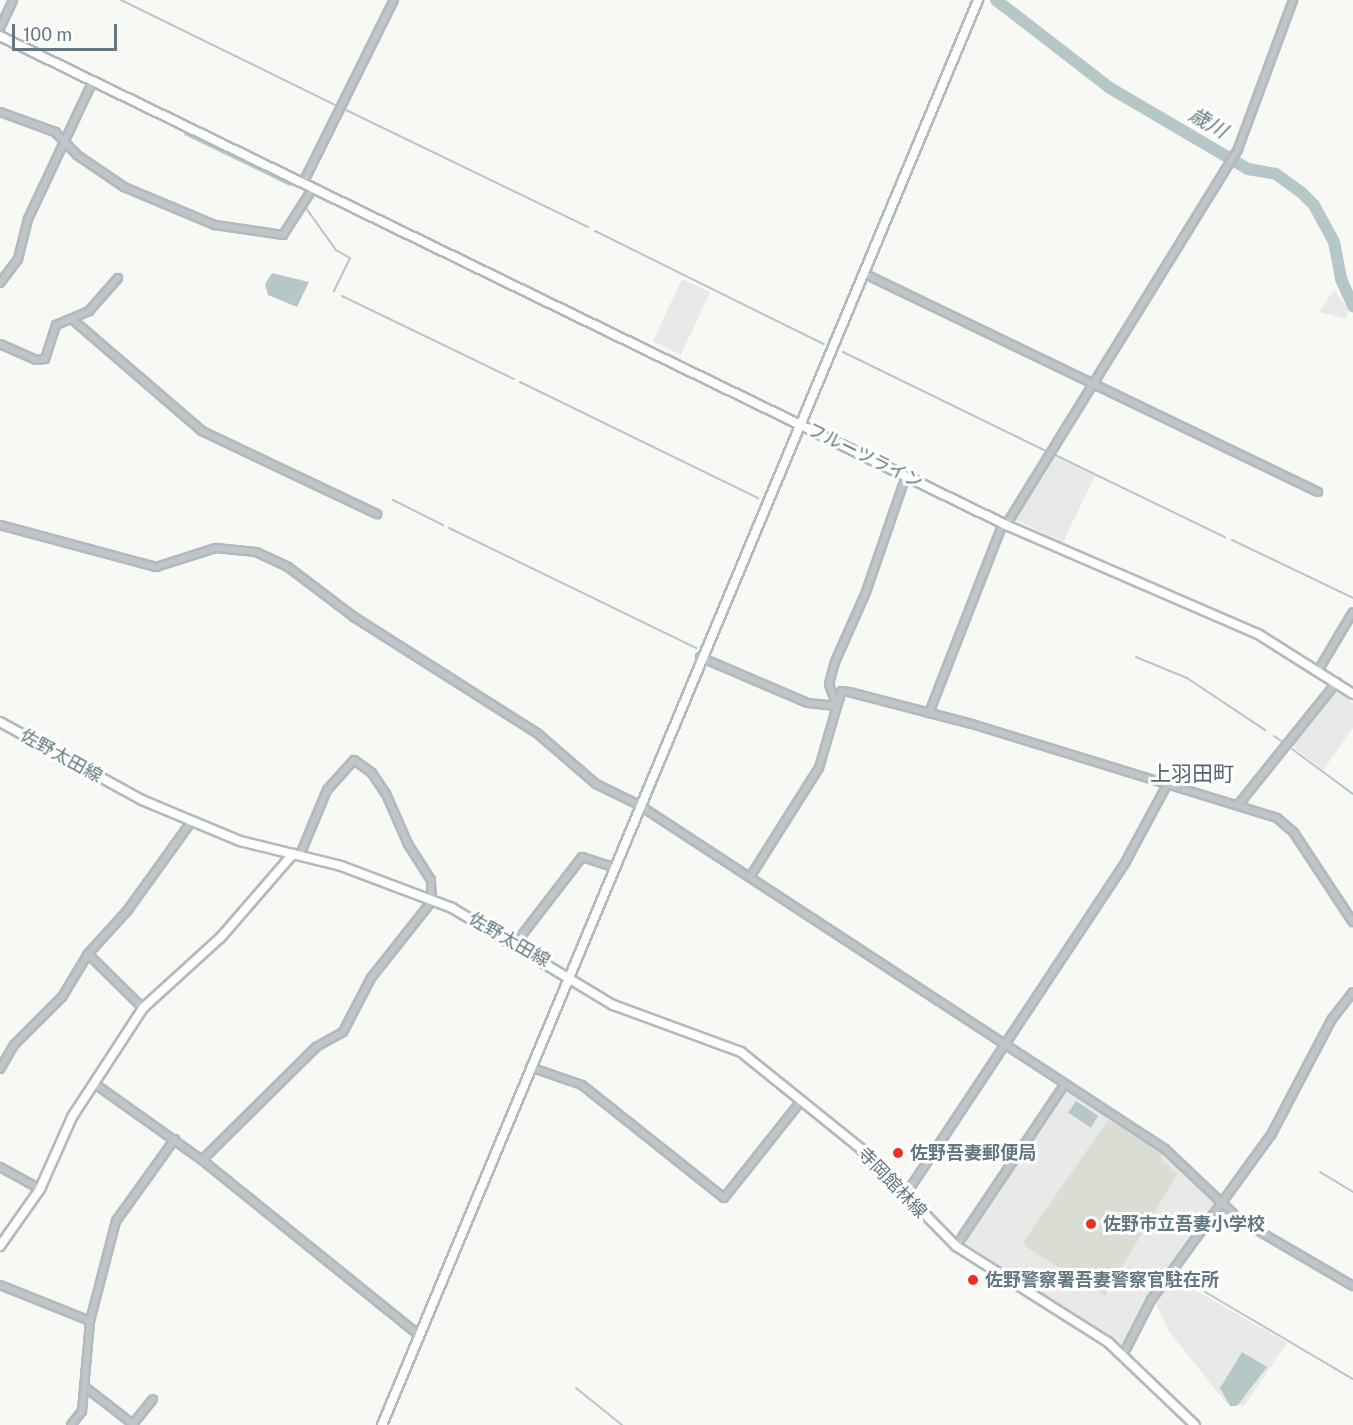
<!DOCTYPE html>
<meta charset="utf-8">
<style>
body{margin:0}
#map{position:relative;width:1353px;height:1425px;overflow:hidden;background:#f8f8f5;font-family:"Public Sans","Noto Sans JP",sans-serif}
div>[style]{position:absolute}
.built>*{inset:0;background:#e9e9e8;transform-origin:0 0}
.green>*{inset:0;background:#d9ddd4}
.water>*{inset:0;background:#b6c7c8;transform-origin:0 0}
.stream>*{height:2px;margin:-1px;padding:0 1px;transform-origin:1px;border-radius:1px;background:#b6c7c8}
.river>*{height:12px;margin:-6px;padding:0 6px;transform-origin:6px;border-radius:6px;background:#b6c7c8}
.roads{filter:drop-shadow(2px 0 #b1babd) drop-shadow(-2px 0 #b1babd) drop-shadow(0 2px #b1babd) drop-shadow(0 -2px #b1babd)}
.street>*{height:6px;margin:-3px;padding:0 3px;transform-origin:3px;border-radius:3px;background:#bfc5c8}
.secondary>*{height:8px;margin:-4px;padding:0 4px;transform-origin:4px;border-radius:4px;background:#fff}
.dots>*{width:16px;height:16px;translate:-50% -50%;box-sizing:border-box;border:3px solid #fff;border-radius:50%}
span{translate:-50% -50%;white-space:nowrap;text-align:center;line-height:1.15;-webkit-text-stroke:6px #fff;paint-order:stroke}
.street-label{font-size:18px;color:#627981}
.poi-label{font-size:18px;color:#627981;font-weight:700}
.left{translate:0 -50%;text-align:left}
.water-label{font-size:20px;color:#5d787c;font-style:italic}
.quarter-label{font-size:21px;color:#54666c}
.scale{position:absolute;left:12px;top:24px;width:105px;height:27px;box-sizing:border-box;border:3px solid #627981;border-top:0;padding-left:8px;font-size:18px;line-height:21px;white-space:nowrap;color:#627981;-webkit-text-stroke:4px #fff;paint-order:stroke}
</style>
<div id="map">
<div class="built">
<div style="left:682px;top:279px;width:31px;height:69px;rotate:25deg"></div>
<div style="clip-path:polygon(1334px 290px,1349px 310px,1346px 319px,1319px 312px)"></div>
<div style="clip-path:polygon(1052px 456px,1095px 476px,1063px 542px,1013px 519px)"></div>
<div style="clip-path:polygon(1333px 689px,1353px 703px,1353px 728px,1323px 770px,1291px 745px)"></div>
<div style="clip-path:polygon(1065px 1089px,1165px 1153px,1217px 1203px,1149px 1293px,1124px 1346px,965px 1243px)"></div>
<div style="clip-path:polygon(1173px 1277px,1287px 1343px,1244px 1406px,1226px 1403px,1168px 1330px,1154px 1300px)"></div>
</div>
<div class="green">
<div style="clip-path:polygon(1108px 1120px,1164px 1154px,1161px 1158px,1177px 1174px,1105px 1296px,1026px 1247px,1024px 1241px)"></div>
</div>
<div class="water">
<div style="clip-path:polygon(272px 273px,309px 282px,297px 307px,268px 295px,265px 284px)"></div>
<div style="left:1076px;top:1101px;width:27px;height:14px;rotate:34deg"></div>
<div style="clip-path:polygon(1242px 1352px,1267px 1367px,1237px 1406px,1230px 1406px,1220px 1388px)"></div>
</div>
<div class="stream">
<div style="left:121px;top:0;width:241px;rotate:26.1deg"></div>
<div style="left:0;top:19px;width:21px;rotate:-65deg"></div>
<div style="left:346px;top:110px;width:269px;rotate:25.8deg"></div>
<div style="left:185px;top:134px;width:117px;rotate:25.9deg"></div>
<div style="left:306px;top:208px;width:52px;rotate:54.5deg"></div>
<div style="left:336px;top:250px;width:16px;rotate:30deg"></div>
<div style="left:350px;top:258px;width:37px;rotate:116deg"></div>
<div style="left:595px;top:231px;width:255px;rotate:26.3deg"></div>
<div style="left:342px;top:296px;width:191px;rotate:25.8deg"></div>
<div style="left:843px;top:352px;width:226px;rotate:26deg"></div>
<div style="left:520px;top:382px;width:265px;rotate:26deg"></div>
<div style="left:1055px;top:455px;width:189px;rotate:25.8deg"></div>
<div style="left:393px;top:500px;width:56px;rotate:26.6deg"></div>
<div style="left:449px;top:528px;width:275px;rotate:25.9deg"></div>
<div style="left:1232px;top:540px;width:134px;rotate:25.6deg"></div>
<div style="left:1136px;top:657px;width:55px;rotate:22.4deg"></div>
<div style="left:1187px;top:678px;width:94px;rotate:33.7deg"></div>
<div style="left:1274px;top:736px;width:11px;rotate:34deg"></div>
<div style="left:1292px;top:749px;width:76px;rotate:36.4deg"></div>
<div style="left:1320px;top:1172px;width:39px;rotate:31deg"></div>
<div style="left:1178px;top:1276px;width:203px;rotate:30.5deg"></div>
<div style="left:576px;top:1388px;width:59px;rotate:38.8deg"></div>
</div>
<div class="river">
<div style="left:996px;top:0;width:144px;rotate:37.7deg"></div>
<div style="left:1110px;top:88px;width:160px;rotate:30.4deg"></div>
<div style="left:1248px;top:169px;width:28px;rotate:10deg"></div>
<div style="left:1276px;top:174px;width:32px;rotate:36deg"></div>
<div style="left:1302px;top:193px;width:17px;rotate:45deg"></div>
<div style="left:1314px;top:205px;width:42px;rotate:61.6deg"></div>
<div style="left:1334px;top:242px;width:38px;rotate:79deg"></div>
<div style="left:1341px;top:279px;width:30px;rotate:66deg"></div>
</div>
<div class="roads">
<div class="street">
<div style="left:0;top:28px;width:31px;rotate:-65deg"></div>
<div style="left:0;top:112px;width:59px;rotate:20deg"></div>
<div style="left:55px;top:132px;width:32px;rotate:46deg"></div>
<div style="left:77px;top:155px;width:57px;rotate:34.2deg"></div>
<div style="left:124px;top:187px;width:99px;rotate:22.7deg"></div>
<div style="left:215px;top:225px;width:69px;rotate:8.4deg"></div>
<div style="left:283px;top:235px;width:56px;rotate:-57.4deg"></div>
<div style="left:303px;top:183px;width:204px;rotate:-63.6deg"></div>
<div style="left:863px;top:273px;width:505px;rotate:25.7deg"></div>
<div style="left:0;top:283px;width:30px;rotate:-53deg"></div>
<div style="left:18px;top:259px;width:41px;rotate:-76deg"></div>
<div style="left:28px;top:219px;width:153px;rotate:-64.8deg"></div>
<div style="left:73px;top:320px;width:170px;rotate:40.7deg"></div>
<div style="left:202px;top:431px;width:194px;rotate:25.4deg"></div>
<div style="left:0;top:344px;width:39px;rotate:24deg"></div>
<div style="left:36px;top:360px;width:9px;rotate:-6deg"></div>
<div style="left:45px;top:359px;width:36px;rotate:-72deg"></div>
<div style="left:56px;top:325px;width:36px;rotate:-23deg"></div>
<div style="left:89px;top:311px;width:44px;rotate:-48.7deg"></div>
<div style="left:0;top:525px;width:162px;rotate:15.1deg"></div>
<div style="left:156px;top:567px;width:63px;rotate:-17.6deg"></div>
<div style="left:216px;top:548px;width:40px;rotate:5.7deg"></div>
<div style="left:256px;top:552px;width:35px;rotate:25deg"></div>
<div style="left:288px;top:567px;width:83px;rotate:37.1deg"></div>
<div style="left:354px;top:617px;width:217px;rotate:32.4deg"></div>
<div style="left:537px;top:733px;width:78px;rotate:40.8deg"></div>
<div style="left:596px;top:784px;width:48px;rotate:26deg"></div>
<div style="left:639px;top:805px;width:628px;rotate:33.18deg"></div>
<div style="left:1165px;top:1149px;width:103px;rotate:43.4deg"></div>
<div style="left:1240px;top:1220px;width:131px;rotate:30.3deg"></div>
<div style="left:1006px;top:525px;width:442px;rotate:-58.3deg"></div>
<div style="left:1238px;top:149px;width:159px;rotate:-69.7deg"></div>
<div style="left:700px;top:657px;width:117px;rotate:23.1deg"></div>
<div style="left:808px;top:703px;width:29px;rotate:6deg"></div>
<div style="left:837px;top:706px;width:16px;rotate:-72deg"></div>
<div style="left:842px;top:691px;width:7px;rotate:8deg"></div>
<div style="left:849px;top:692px;width:127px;rotate:14.6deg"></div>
<div style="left:972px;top:724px;width:319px;rotate:17.1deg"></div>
<div style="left:1277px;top:818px;width:23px;rotate:41deg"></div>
<div style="left:1294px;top:833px;width:107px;rotate:56.5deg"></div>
<div style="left:1319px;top:669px;width:66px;rotate:-59.2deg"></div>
<div style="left:929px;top:713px;width:204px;rotate:-68.7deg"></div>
<div style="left:1238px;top:805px;width:158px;rotate:-51.2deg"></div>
<div style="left:750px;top:877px;width:129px;rotate:-57.7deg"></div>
<div style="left:819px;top:768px;width:65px;rotate:-73.8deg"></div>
<div style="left:837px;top:706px;width:23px;rotate:-110deg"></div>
<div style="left:829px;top:684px;width:23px;rotate:-75deg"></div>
<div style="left:835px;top:662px;width:77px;rotate:-66.1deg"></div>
<div style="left:866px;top:592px;width:123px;rotate:-71deg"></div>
<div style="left:515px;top:944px;width:110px;rotate:-52.4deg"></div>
<div style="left:582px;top:857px;width:33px;rotate:18deg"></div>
<div style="left:88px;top:954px;width:77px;rotate:44.5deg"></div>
<div style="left:530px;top:1067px;width:55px;rotate:19.1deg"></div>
<div style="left:582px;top:1085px;width:181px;rotate:38.5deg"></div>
<div style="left:724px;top:1198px;width:125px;rotate:-51.5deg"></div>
<div style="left:0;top:1069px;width:28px;rotate:-60deg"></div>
<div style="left:14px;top:1045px;width:68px;rotate:-45deg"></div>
<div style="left:62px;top:997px;width:50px;rotate:-58.8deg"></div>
<div style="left:88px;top:954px;width:58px;rotate:-47.8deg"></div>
<div style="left:127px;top:911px;width:111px;rotate:-54.2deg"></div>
<div style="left:95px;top:1084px;width:131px;rotate:35.4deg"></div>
<div style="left:202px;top:1160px;width:279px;rotate:38.9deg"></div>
<div style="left:202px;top:1160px;width:161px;rotate:-44.7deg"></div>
<div style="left:316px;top:1047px;width:31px;rotate:-29deg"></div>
<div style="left:343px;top:1032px;width:61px;rotate:-62.6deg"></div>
<div style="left:371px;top:978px;width:98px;rotate:-51.6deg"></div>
<div style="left:432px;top:901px;width:21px;rotate:-93deg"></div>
<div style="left:431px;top:880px;width:43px;rotate:-122.6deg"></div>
<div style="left:408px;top:844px;width:55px;rotate:-113.7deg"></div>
<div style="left:386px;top:794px;width:25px;rotate:-124deg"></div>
<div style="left:372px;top:773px;width:22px;rotate:-144deg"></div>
<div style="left:354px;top:760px;width:40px;rotate:132deg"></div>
<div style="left:327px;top:790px;width:70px;rotate:112.6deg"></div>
<div style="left:0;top:1167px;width:46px;rotate:28.8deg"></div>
<div style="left:906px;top:1194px;width:399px;rotate:-56.5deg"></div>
<div style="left:1126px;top:861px;width:89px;rotate:-61.7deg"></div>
<div style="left:956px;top:1246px;width:195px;rotate:-56.1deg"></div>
<div style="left:0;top:1285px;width:97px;rotate:21.8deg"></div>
<div style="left:1123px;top:1355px;width:62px;rotate:-63deg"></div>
<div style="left:1151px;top:1300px;width:204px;rotate:-54deg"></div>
<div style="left:1271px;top:1135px;width:131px;rotate:-62.3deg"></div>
<div style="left:1332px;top:1019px;width:34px;rotate:-52deg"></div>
<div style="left:85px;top:1387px;width:62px;rotate:37.8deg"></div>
<div style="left:71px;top:1425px;width:18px;rotate:-52deg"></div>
<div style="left:82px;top:1411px;width:90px;rotate:-84.9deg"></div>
<div style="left:90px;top:1321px;width:103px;rotate:-75.4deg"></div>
<div style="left:116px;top:1221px;width:101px;rotate:-54.3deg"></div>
<div style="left:132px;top:1425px;width:33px;rotate:-51deg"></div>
</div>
<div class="secondary">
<div style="left:0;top:36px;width:1119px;rotate:25.92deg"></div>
<div style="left:1006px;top:525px;width:275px;rotate:23.4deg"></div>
<div style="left:1258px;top:634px;width:112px;rotate:32.3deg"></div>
<div style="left:0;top:722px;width:162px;rotate:28.8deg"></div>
<div style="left:142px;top:800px;width:54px;rotate:22.8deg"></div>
<div style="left:192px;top:821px;width:52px;rotate:22.6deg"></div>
<div style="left:240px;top:841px;width:104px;rotate:13.9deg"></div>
<div style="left:341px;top:866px;width:119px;rotate:20.7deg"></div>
<div style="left:452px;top:908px;width:188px;rotate:31.1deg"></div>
<div style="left:613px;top:1005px;width:136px;rotate:20.2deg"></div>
<div style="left:741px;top:1052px;width:154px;rotate:38.9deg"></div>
<div style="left:861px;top:1149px;width:136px;rotate:45.6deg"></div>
<div style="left:956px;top:1246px;width:180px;rotate:32.3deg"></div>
<div style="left:1108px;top:1342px;width:120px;rotate:43.7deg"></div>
<div style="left:0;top:1246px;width:70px;rotate:-54.9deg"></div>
<div style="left:40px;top:1189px;width:79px;rotate:-66deg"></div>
<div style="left:72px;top:1117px;width:130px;rotate:-56.9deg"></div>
<div style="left:143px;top:1008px;width:105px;rotate:-42.3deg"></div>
<div style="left:221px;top:937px;width:110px;rotate:-49.1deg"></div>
<div style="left:382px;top:1425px;width:1545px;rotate:-67.3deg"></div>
</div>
</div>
<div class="dots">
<div style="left:898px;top:1153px;background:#ea3023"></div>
<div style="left:1091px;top:1224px;background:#ea3023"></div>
<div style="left:973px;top:1280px;background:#ea3023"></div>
</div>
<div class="street-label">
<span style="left:865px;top:456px;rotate:26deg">フルーツライン</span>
<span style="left:61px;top:756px;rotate:29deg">佐野太田線</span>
<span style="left:509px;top:940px;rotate:30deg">佐野太田線</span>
<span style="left:892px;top:1183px;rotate:46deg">寺岡館林線</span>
</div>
<div class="poi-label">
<span class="left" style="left:910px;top:1153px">佐野吾妻郵便局</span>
<span class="left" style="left:1103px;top:1224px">佐野市立吾妻小学校</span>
<span class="left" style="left:985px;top:1280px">佐野警察署吾妻警察官駐在所</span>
</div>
<div class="water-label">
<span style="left:1208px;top:123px;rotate:30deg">歳川</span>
</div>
<div class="quarter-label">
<span style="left:1192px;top:774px">上羽田町</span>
</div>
<div class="scale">100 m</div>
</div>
